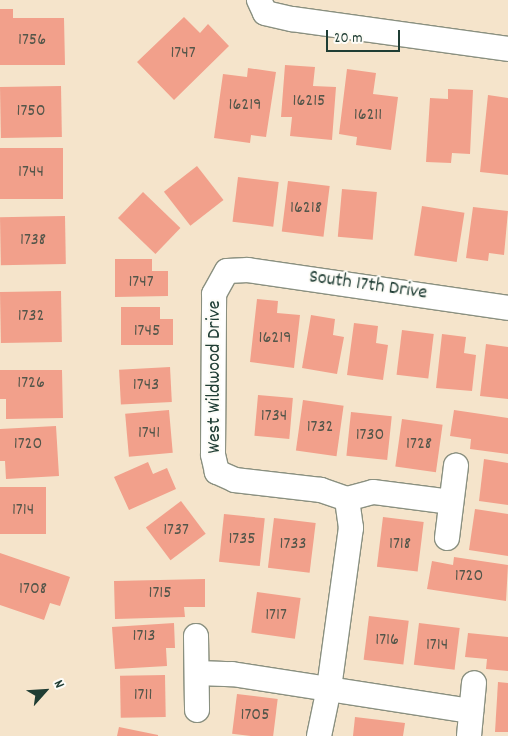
<!DOCTYPE html>
<style>
body{margin:0}
#map{position:relative;width:508px;height:736px;overflow:hidden;background:#f5e4cb;font-family:Dekko,sans-serif}
div>[style]{position:absolute}
.building>*{inset:0;background:#f2a08b;transform-origin:0 0}
.roads{filter:drop-shadow(1px 0 #8a9080) drop-shadow(-1px 0 #8a9080) drop-shadow(0 1px #8a9080) drop-shadow(0 -1px #8a9080)}
.minor>*{height:24px;margin:-12px;padding:0 12px;transform-origin:12px;border-radius:12px;background:#fff}
span{translate:-50% -50%;white-space:nowrap;text-align:center;line-height:1.15;-webkit-text-stroke:4px #fdfcf7;paint-order:stroke}
.number-label{font-size:18px;color:#54564a}
.number-label span{-webkit-text-stroke-width:0}
.street-label{font-size:20px;color:#1f3d34}
.north{position:absolute;left:20px;top:666px;width:50px;height:50px;-webkit-text-stroke:4px #fdfcf7;paint-order:stroke;rotate:64deg;font-size:14px;font-weight:700;line-height:20px;text-align:center;color:#1f3d34}
.north::after{content:'';display:block;margin:auto;width:18px;height:22px;background:#1f3d34;clip-path:polygon(50% 0,100% 100%,50% 72%,0 100%)}
.scale{position:absolute;left:326px;top:30px;width:74px;height:22px;box-sizing:border-box;border:2px solid #1f3d34;border-top:0;padding-left:6px;font-size:15px;line-height:18px;white-space:nowrap;color:#1f3d34;-webkit-text-stroke:4px #fdfcf7;paint-order:stroke}
</style>
<div id="map">
<div class="building">
<div style="clip-path:polygon(0 9px,13px 9px,13px 18px,64px 18px,65px 65px,0 65px)"></div>
<div style="clip-path:polygon(184px 17px,200px 33px,208px 24px,229px 46px,174px 100px,137px 62px)"></div>
<div style="clip-path:polygon(285px 65px,315px 67px,313px 86px,336px 87px,332px 140px,290px 136px,292px 117px,281px 117px)"></div>
<div style="clip-path:polygon(248px 68px,276px 72px,266px 137px,251px 135px,250px 143px,214px 138px,223px 74px,247px 77px)"></div>
<div style="clip-path:polygon(347px 69px,376px 73px,373px 94px,398px 97px,391px 150px,356px 145px,357px 137px,339px 134px)"></div>
<div style="left:61px;top:86px;width:51px;height:61px;rotate:89deg"></div>
<div style="clip-path:polygon(448px 89px,473px 90px,470px 154px,452px 153px,451px 163px,426px 162px,430px 98px,448px 99px)"></div>
<div style="clip-path:polygon(488px 95px,508px 98px,508px 175px,480px 172px)"></div>
<div style="left:0;top:148px;width:63px;height:51px"></div>
<div style="left:197px;top:166px;width:43px;height:42px;rotate:52deg"></div>
<div style="left:238px;top:177px;width:41px;height:45px;rotate:7deg"></div>
<div style="left:288px;top:181px;width:42px;height:51px;rotate:7deg"></div>
<div style="left:342px;top:189px;width:35px;height:48px;rotate:5deg"></div>
<div style="left:143px;top:192px;width:52px;height:36px;rotate:44deg"></div>
<div style="left:422px;top:206px;width:43px;height:50px;rotate:9deg"></div>
<div style="clip-path:polygon(473px 207px,508px 211px,504px 255px,489px 253px,488px 261px,466px 258px)"></div>
<div style="left:65px;top:216px;width:48px;height:65px;rotate:89deg"></div>
<div style="clip-path:polygon(115px 259px,152px 259px,152px 271px,168px 271px,168px 296px,115px 297px)"></div>
<div style="left:61px;top:291px;width:51px;height:61px;rotate:89deg"></div>
<div style="clip-path:polygon(257px 299px,278px 301px,277px 313px,300px 315px,294px 368px,250px 362px)"></div>
<div style="clip-path:polygon(121px 307px,160px 307px,160px 319px,173px 319px,173px 345px,121px 345px)"></div>
<div style="clip-path:polygon(311px 315px,335px 319px,333px 335px,344px 337px,337px 374px,302px 368px)"></div>
<div style="clip-path:polygon(354px 323px,378px 326px,376px 343px,388px 345px,383px 380px,347px 375px)"></div>
<div style="left:402px;top:330px;width:32px;height:45px;rotate:7deg"></div>
<div style="clip-path:polygon(442px 334px,466px 337px,464px 353px,476px 355px,472px 391px,436px 388px)"></div>
<div style="clip-path:polygon(486px 344px,508px 347px,508px 399px,480px 396px)"></div>
<div style="left:170px;top:367px;width:35px;height:51px;rotate:87deg"></div>
<div style="clip-path:polygon(0 370px,62px 370px,63px 418px,6px 419px,6px 399px,0 399px)"></div>
<div style="left:258px;top:395px;width:35px;height:41px;rotate:5deg"></div>
<div style="left:303px;top:400px;width:41px;height:51px;rotate:8deg"></div>
<div style="left:169px;top:410px;width:43px;height:44px;rotate:85deg"></div>
<div style="clip-path:polygon(454px 410px,508px 418px,508px 454px,470px 449px,471px 439px,450px 436px)"></div>
<div style="left:351px;top:412px;width:41px;height:44px;rotate:6deg"></div>
<div style="left:402px;top:419px;width:41px;height:48px;rotate:8deg"></div>
<div style="clip-path:polygon(56px 426px,59px 476px,6px 479px,5px 461px,0 461px,0 429px)"></div>
<div style="clip-path:polygon(484px 459px,508px 463px,508px 505px,479px 501px)"></div>
<div style="clip-path:polygon(148px 462px,153px 474px,167px 468px,176px 489px,129px 510px,114px 477px)"></div>
<div style="left:0;top:487px;width:46px;height:47px"></div>
<div style="left:181px;top:501px;width:41px;height:44px;rotate:53deg"></div>
<div style="clip-path:polygon(475px 509px,508px 514px,508px 556px,469px 550px)"></div>
<div style="left:224px;top:514px;width:41px;height:48px;rotate:6deg"></div>
<div style="left:383px;top:517px;width:41px;height:50px;rotate:7deg"></div>
<div style="left:274px;top:518px;width:42px;height:50px;rotate:7deg"></div>
<div style="clip-path:polygon(0 553px,70px 577px,60px 606px,50px 603px,44px 620px,0 605px)"></div>
<div style="clip-path:polygon(454px 557px,508px 565px,506px 601px,427px 589px,432px 561px,453px 565px)"></div>
<div style="clip-path:polygon(205px 579px,205px 607px,184px 607px,185px 617px,115px 619px,114px 581px)"></div>
<div style="left:257px;top:592px;width:44px;height:41px;rotate:8deg"></div>
<div style="left:369px;top:616px;width:40px;height:44px;rotate:7deg"></div>
<div style="clip-path:polygon(174px 623px,175px 648px,166px 648px,167px 666px,115px 669px,112px 627px)"></div>
<div style="left:419px;top:623px;width:41px;height:42px;rotate:7deg"></div>
<div style="clip-path:polygon(468px 633px,508px 637px,508px 671px,486px 669px,487px 659px,465px 657px)"></div>
<div style="left:165px;top:675px;width:42px;height:45px;rotate:89deg"></div>
<div style="clip-path:polygon(498px 682px,508px 683px,508px 732px,495px 732px)"></div>
<div style="left:237px;top:694px;width:41px;height:40px;rotate:7deg"></div>
<div style="clip-path:polygon(355px 717px,405px 723px,403px 736px,353px 736px)"></div>
<div style="clip-path:polygon(119px 727px,158px 735px,158px 736px,117px 736px)"></div>
</div>
<div class="roads">
<div class="minor">
<div style="left:259px;top:0;width:14px;rotate:65deg"></div>
<div style="left:265px;top:13px;width:28px;rotate:13deg"></div>
<div style="left:292px;top:19px;width:218px;rotate:7.9deg"></div>
<div style="left:451px;top:502px;width:79px;rotate:-172.7deg"></div>
<div style="left:373px;top:492px;width:27px;rotate:165deg"></div>
<div style="left:347px;top:499px;width:28px;rotate:-161deg"></div>
<div style="left:321px;top:490px;width:87px;rotate:-173.4deg"></div>
<div style="left:235px;top:480px;width:20px;rotate:-156deg"></div>
<div style="left:217px;top:472px;width:18px;rotate:-103deg"></div>
<div style="left:213px;top:454px;width:160px;rotate:-89.6deg"></div>
<div style="left:214px;top:294px;width:26px;rotate:-61deg"></div>
<div style="left:227px;top:271px;width:21px;rotate:-3deg"></div>
<div style="left:248px;top:270px;width:263px;rotate:8.3deg"></div>
<div style="left:447px;top:538px;width:73px;rotate:-82.9deg"></div>
<div style="left:196px;top:636px;width:74px;rotate:89.2deg"></div>
<div style="left:197px;top:673px;width:35px;rotate:2deg"></div>
<div style="left:232px;top:674px;width:242px;rotate:8.8deg"></div>
<div style="left:319px;top:736px;width:49px;rotate:-78.2deg"></div>
<div style="left:329px;top:688px;width:162px;rotate:-82.2deg"></div>
<div style="left:351px;top:528px;width:29px;rotate:-98deg"></div>
<div style="left:469px;top:736px;width:53px;rotate:-84.6deg"></div>
</div>
</div>
<div class="number-label">
<span style="left:32px;top:41px">1756</span>
<span style="left:183px;top:54px">1747</span>
<span style="left:309px;top:102px">16215</span>
<span style="left:245px;top:106px">16219</span>
<span style="left:31px;top:112px">1750</span>
<span style="left:368px;top:116px">16211</span>
<span style="left:31px;top:173px">1744</span>
<span style="left:306px;top:209px">16218</span>
<span style="left:33px;top:241px">1738</span>
<span style="left:141px;top:283px">1747</span>
<span style="left:31px;top:317px">1732</span>
<span style="left:147px;top:332px">1745</span>
<span style="left:275px;top:339px">16219</span>
<span style="left:31px;top:384px">1726</span>
<span style="left:146px;top:386px">1743</span>
<span style="left:274px;top:417px">1734</span>
<span style="left:320px;top:428px">1732</span>
<span style="left:149px;top:434px">1741</span>
<span style="left:370px;top:436px">1730</span>
<span style="left:28px;top:445px">1720</span>
<span style="left:419px;top:445px">1728</span>
<span style="left:23px;top:511px">1714</span>
<span style="left:176px;top:531px">1737</span>
<span style="left:242px;top:540px">1735</span>
<span style="left:293px;top:545px">1733</span>
<span style="left:400px;top:545px">1718</span>
<span style="left:469px;top:577px">1720</span>
<span style="left:33px;top:590px">1708</span>
<span style="left:160px;top:594px">1715</span>
<span style="left:276px;top:616px">1717</span>
<span style="left:144px;top:637px">1713</span>
<span style="left:387px;top:641px">1716</span>
<span style="left:437px;top:646px">1714</span>
<span style="left:143px;top:696px">1711</span>
<span style="left:255px;top:716px">1705</span>
</div>
<div class="street-label">
<span style="left:368px;top:286px;rotate:8deg">South 17th Drive</span>
<span style="left:215px;top:377px;rotate:-90deg">West Wildwood Drive</span>
</div>
<div class="north">N</div>
<div class="scale">20 m</div>
</div>
